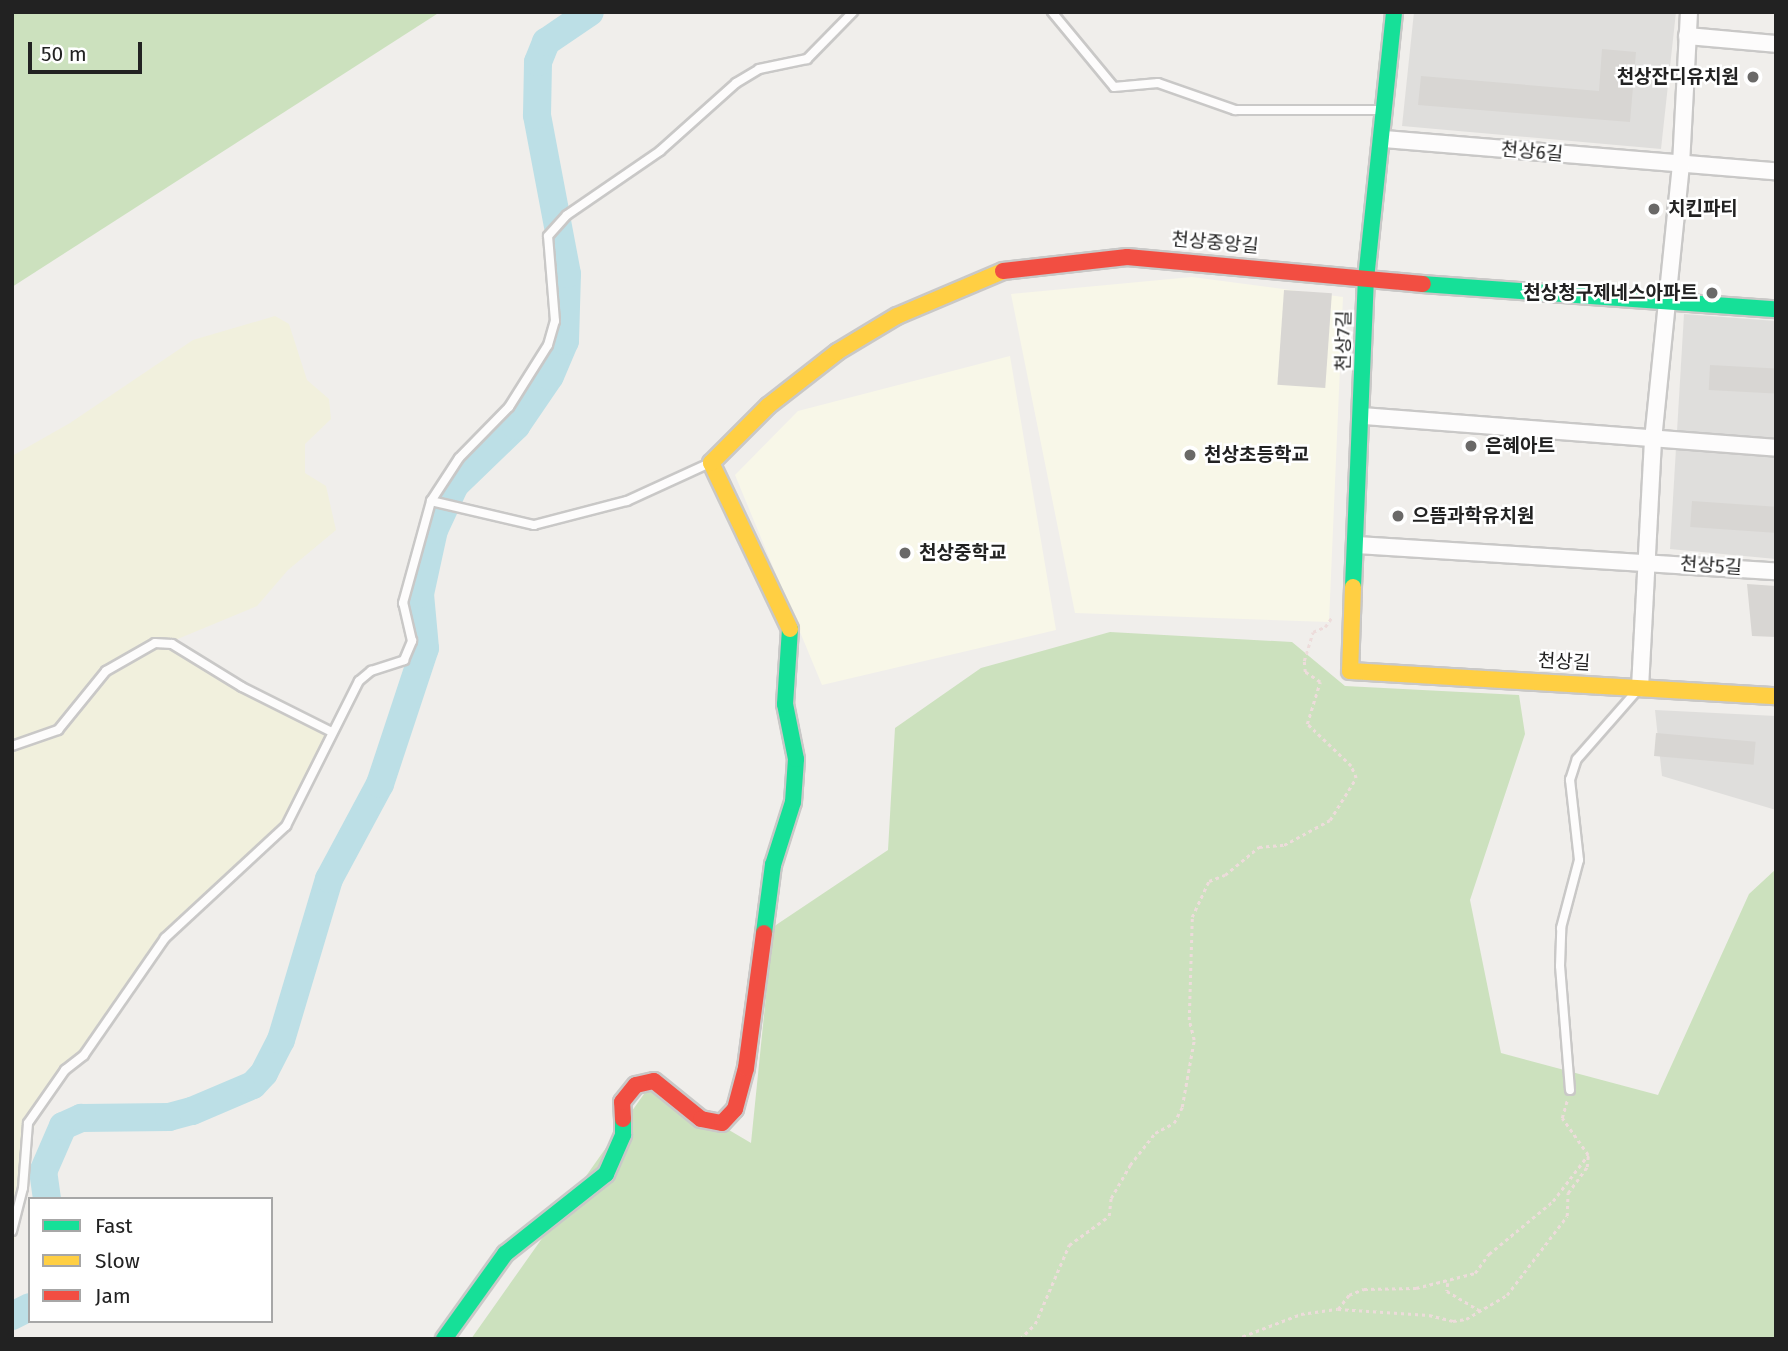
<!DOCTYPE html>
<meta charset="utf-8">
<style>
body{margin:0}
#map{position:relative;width:1788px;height:1351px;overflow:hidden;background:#f0eeeb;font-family:"Fira Sans","Noto Sans KR",sans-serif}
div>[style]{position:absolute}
.residential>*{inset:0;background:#dfdedc}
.education>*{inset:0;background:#f8f7e8}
.farmland>*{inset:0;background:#f1f0dd}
.forest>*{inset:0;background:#cce1be}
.river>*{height:28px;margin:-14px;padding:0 14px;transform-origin:14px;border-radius:14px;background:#bcdfe6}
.building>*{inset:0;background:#d8d6d3;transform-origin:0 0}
.path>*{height:2.5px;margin-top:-1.25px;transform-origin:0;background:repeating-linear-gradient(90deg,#eddcdb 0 3.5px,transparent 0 7px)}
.roads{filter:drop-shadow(2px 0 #c9c8c7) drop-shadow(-2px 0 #c9c8c7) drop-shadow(0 2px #c9c8c7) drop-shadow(0 -2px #c9c8c7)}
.lane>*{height:8px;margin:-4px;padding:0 4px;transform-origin:4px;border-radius:4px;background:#fdfcfc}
.street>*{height:16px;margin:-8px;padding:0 8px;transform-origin:8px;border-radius:8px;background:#fdfcfc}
.fast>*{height:16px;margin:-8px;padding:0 8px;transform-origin:8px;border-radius:8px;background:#16e098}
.slow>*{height:16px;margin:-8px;padding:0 8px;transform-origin:8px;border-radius:8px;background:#ffcf43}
.jam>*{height:16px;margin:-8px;padding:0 8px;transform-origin:8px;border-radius:8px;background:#f24e42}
.dots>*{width:19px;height:19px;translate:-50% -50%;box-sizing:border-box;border:4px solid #fff;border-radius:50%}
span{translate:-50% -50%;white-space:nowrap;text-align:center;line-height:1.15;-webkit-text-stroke:5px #fff;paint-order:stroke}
.poi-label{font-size:19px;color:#222;font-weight:700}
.right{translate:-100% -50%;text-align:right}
.left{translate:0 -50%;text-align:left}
.street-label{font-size:19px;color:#222}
.frame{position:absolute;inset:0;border:14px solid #222;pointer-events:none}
.legend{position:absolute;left:28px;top:1197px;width:245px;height:126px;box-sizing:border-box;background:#fff;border:2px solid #a7a7a7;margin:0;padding:9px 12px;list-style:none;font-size:21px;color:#222}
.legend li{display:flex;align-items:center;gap:14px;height:35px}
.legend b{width:35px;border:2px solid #a7a7a7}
.scale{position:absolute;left:28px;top:42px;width:114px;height:32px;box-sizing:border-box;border:4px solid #222;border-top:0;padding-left:9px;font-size:21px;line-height:24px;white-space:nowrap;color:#222;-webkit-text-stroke:5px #fff;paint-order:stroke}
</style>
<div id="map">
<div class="residential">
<div style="clip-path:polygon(1414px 12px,1676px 12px,1661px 149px,1402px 126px)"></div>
<div style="clip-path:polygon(1684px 314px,1776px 321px,1776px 559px,1670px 549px)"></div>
<div style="clip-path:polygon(1655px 710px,1776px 716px,1776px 810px,1662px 776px)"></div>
</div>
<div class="education">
<div style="clip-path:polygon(1192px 277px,1343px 297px,1329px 622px,1075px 613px,1011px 294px)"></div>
<div style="clip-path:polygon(1010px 356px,1056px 630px,822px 685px,735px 475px,798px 411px)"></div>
</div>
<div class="farmland">
<div style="clip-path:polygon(275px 316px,289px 324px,307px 380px,329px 399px,331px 419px,305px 444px,305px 473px,326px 486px,336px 530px,288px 570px,257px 606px,168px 643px,330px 729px,302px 806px,226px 874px,164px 939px,141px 975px,107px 1015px,86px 1051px,48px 1092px,24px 1153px,27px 1194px,12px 1249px,12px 456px,70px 423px,193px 340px)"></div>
</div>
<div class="forest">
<div style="clip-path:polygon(12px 12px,440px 12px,12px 287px)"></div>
<div style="clip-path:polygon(1110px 632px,1292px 642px,1345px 686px,1519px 695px,1525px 734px,1470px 900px,1501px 1053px,1658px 1095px,1749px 894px,1776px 869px,1776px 1339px,471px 1339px,651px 1084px,751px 1143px,773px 927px,888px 850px,895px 728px,981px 668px)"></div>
</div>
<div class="river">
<div style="left:47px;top:1199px;width:27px;rotate:-98deg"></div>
<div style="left:43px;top:1172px;width:50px;rotate:-66.5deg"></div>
<div style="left:63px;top:1126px;width:20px;rotate:-24deg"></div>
<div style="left:81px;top:1118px;width:88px;rotate:-0.7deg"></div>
<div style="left:169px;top:1117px;width:24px;rotate:-15deg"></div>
<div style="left:192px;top:1111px;width:66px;rotate:-23.1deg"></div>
<div style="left:253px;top:1085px;width:16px;rotate:-47deg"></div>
<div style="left:264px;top:1073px;width:37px;rotate:-63deg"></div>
<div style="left:281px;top:1040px;width:168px;rotate:-73.4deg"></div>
<div style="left:329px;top:879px;width:108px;rotate:-61.8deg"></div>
<div style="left:380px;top:784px;width:143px;rotate:-71.7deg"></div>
<div style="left:425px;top:648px;width:54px;rotate:-95.3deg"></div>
<div style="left:420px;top:594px;width:66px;rotate:-77.7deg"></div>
<div style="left:434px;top:530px;width:50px;rotate:-65deg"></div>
<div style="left:455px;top:485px;width:85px;rotate:-44deg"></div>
<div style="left:516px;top:426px;width:60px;rotate:-55.8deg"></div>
<div style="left:550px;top:376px;width:38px;rotate:-67deg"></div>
<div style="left:565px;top:341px;width:67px;rotate:-88.3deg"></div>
<div style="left:567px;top:274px;width:162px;rotate:-100.7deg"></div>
<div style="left:537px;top:115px;width:53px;rotate:-88.9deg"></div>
<div style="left:538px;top:62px;width:22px;rotate:-68deg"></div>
<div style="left:546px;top:42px;width:53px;rotate:-34.3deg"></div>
<div style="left:12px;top:1316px;width:20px;rotate:-27deg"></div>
</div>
<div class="building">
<div style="clip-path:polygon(1602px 49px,1636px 52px,1630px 122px,1418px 105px,1421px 76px,1599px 91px)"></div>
<div style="left:1284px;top:290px;width:48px;height:95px;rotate:4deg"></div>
<div style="left:1710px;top:365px;width:66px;height:25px;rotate:3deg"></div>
<div style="left:1692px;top:501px;width:84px;height:26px;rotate:4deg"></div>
<div style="clip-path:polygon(1747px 584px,1776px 586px,1776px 637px,1752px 636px)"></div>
<div style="left:1656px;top:733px;width:100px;height:23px;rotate:5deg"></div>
</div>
<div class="path">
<div style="left:1448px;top:1283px;width:8px;rotate:97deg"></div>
<div style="left:1447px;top:1291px;width:41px;rotate:31deg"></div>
<div style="left:1338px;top:1309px;width:91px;rotate:3.8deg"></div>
<div style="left:1429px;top:1315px;width:25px;rotate:14deg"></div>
<div style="left:1453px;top:1321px;width:13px;rotate:-9deg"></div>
<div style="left:1466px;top:1319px;width:48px;rotate:-30.3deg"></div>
<div style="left:1507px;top:1295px;width:99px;rotate:-52.8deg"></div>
<div style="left:1567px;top:1216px;width:23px;rotate:-88deg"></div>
<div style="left:1568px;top:1193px;width:32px;rotate:-54deg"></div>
<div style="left:1587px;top:1167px;width:12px;rotate:-85deg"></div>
<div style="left:1588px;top:1155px;width:45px;rotate:-125.1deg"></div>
<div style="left:1562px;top:1118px;width:18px;rotate:-74deg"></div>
<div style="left:1020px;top:1339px;width:21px;rotate:-45deg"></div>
<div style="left:1035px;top:1324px;width:86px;rotate:-66.7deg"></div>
<div style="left:1069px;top:1245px;width:49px;rotate:-35.9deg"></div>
<div style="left:1109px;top:1216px;width:18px;rotate:-84deg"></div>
<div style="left:1111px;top:1198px;width:38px;rotate:-60deg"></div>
<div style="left:1130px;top:1165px;width:41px;rotate:-52deg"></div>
<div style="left:1155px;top:1133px;width:21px;rotate:-28deg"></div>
<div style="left:1174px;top:1123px;width:18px;rotate:-63deg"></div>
<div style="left:1182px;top:1107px;width:68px;rotate:-79.8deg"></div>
<div style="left:1194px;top:1040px;width:21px;rotate:-104deg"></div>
<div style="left:1189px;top:1020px;width:103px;rotate:-88.3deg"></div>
<div style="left:1192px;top:917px;width:40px;rotate:-65deg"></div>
<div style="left:1209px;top:881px;width:17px;rotate:-21deg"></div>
<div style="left:1225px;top:875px;width:44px;rotate:-39.5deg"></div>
<div style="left:1259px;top:847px;width:25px;rotate:-5deg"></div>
<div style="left:1284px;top:845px;width:52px;rotate:-28.5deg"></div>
<div style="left:1330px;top:820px;width:49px;rotate:-58.2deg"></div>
<div style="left:1356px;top:778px;width:13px;rotate:-113deg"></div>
<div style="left:1351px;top:766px;width:61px;rotate:-136.3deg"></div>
<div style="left:1307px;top:724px;width:44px;rotate:-72.8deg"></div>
<div style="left:1320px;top:682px;width:18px;rotate:-146deg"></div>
<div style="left:1305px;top:672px;width:11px;rotate:-95deg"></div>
<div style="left:1304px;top:661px;width:30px;rotate:-73deg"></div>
<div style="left:1313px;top:632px;width:13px;rotate:-23deg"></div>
<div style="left:1325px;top:627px;width:12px;rotate:-55deg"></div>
<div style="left:1236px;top:1339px;width:70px;rotate:-21deg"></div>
<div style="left:1301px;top:1314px;width:37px;rotate:-8deg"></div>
<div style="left:1338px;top:1309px;width:18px;rotate:-52deg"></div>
<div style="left:1349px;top:1295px;width:16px;rotate:-22deg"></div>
<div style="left:1364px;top:1289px;width:52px;rotate:-1.1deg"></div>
<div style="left:1416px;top:1288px;width:61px;rotate:-14.3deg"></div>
<div style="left:1475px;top:1273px;width:24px;rotate:-54deg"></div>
<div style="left:1489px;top:1254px;width:83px;rotate:-39.6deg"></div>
<div style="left:1553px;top:1201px;width:58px;rotate:-52.7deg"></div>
</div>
<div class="roads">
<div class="lane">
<div style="left:1052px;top:12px;width:97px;rotate:50.4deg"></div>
<div style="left:1114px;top:87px;width:44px;rotate:-5.2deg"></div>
<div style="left:1158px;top:83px;width:82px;rotate:19.3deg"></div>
<div style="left:1235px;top:110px;width:145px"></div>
<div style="left:431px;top:501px;width:51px;rotate:-56.9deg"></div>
<div style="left:459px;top:458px;width:71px;rotate:-45.6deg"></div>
<div style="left:509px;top:407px;width:73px;rotate:-57.8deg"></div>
<div style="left:548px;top:345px;width:25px;rotate:-74deg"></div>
<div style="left:555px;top:321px;width:85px;rotate:-94.7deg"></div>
<div style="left:548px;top:236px;width:28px;rotate:-48deg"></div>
<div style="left:567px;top:215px;width:113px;rotate:-34.5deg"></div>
<div style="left:660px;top:151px;width:102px;rotate:-41.8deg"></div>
<div style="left:736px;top:83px;width:27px;rotate:-31deg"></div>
<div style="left:759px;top:69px;width:49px;rotate:-11.8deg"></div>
<div style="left:807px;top:59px;width:66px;rotate:-45.6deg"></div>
<div style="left:12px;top:746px;width:49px;rotate:-19.2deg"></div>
<div style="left:58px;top:730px;width:76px;rotate:-50.9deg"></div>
<div style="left:106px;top:671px;width:56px;rotate:-29.7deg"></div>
<div style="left:155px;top:643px;width:17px;rotate:3deg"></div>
<div style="left:172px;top:644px;width:82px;rotate:31.6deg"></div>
<div style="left:242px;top:687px;width:101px;rotate:26.6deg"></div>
<div style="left:1570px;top:1090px;width:124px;rotate:-94.6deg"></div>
<div style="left:1560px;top:966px;width:38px;rotate:-88deg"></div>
<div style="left:1561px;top:928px;width:70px;rotate:-75.2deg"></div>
<div style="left:1579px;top:860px;width:81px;rotate:-96.4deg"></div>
<div style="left:1570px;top:780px;width:22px;rotate:-72deg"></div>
<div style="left:1577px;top:759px;width:88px;rotate:-48.7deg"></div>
<div style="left:12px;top:1231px;width:44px;rotate:-75.7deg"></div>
<div style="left:23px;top:1188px;width:65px;rotate:-85.6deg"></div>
<div style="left:28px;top:1123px;width:65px;rotate:-55.1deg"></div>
<div style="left:65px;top:1070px;width:24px;rotate:-38deg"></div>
<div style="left:84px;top:1055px;width:142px;rotate:-55.3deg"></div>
<div style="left:165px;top:938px;width:165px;rotate:-42.8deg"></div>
<div style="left:286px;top:826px;width:162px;rotate:-63.3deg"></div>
<div style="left:359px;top:681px;width:16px;rotate:-40deg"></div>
<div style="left:371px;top:671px;width:35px;rotate:-18deg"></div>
<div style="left:404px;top:660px;width:21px;rotate:-67deg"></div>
<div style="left:412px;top:641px;width:39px;rotate:-103deg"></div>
<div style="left:403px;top:603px;width:106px;rotate:-74.6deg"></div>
<div style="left:431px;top:501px;width:106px;rotate:13.1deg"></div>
<div style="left:534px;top:525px;width:96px;rotate:-14.5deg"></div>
<div style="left:627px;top:501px;width:91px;rotate:-24.6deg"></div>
</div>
<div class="street">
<div style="left:1687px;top:36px;width:89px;rotate:5.1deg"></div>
<div style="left:1383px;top:139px;width:394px;rotate:4.7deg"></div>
<div style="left:1363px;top:416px;width:414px;rotate:4.4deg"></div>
<div style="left:1357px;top:545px;width:420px;rotate:3.6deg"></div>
<div style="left:1640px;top:688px;width:248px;rotate:-87deg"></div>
<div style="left:1653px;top:440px;width:276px;rotate:-84.2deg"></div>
<div style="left:1681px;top:165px;width:153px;rotate:-87deg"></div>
</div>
<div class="fast">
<div style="left:1423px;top:284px;width:354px;rotate:4.1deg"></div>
<div style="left:1353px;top:587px;width:308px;rotate:-87.6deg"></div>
<div style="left:1366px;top:279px;width:268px;rotate:-84deg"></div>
<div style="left:764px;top:933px;width:69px;rotate:-82.5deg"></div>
<div style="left:773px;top:865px;width:66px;rotate:-72.4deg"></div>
<div style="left:793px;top:802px;width:43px;rotate:-86deg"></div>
<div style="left:796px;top:759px;width:56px;rotate:-101.3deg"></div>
<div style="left:785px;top:704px;width:75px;rotate:-86.2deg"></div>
<div style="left:444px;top:1339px;width:105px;rotate:-54.3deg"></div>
<div style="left:505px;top:1254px;width:129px;rotate:-38.4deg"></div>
<div style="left:606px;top:1174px;width:43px;rotate:-66.4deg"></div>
<div style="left:623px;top:1135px;width:16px;rotate:-90deg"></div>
</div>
<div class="slow">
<div style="left:1353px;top:587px;width:84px;rotate:92deg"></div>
<div style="left:1350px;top:671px;width:427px;rotate:3.4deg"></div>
<div style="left:790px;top:629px;width:184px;rotate:-115.4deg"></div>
<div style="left:711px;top:463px;width:81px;rotate:-45deg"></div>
<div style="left:768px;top:406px;width:88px;rotate:-38deg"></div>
<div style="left:837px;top:352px;width:70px;rotate:-31deg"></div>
<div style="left:897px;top:316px;width:115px;rotate:-23deg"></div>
</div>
<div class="jam">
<div style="left:1003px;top:271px;width:125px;rotate:-6.4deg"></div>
<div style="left:1127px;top:257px;width:297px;rotate:5.2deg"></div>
<div style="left:623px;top:1119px;width:17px;rotate:-93deg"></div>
<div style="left:622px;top:1102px;width:22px;rotate:-51deg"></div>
<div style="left:636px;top:1085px;width:18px;rotate:-13deg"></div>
<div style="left:654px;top:1081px;width:60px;rotate:39deg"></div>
<div style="left:701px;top:1119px;width:21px;rotate:11deg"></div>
<div style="left:722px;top:1123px;width:19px;rotate:-47deg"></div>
<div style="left:735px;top:1109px;width:42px;rotate:-75deg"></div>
<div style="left:746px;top:1068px;width:136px;rotate:-82.4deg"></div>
</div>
</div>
<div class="dots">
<div style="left:1753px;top:77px;background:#6a6968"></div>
<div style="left:1654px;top:209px;background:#6a6968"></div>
<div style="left:1712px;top:293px;background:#6a6968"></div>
<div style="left:1471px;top:446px;background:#6a6968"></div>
<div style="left:1190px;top:455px;background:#6a6968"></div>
<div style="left:1398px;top:516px;background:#6a6968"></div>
<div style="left:905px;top:553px;background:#6a6968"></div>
</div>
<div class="poi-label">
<span class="right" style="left:1739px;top:77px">천상잔디유치원</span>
<span class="left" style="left:1668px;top:209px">치킨파티</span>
<span class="right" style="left:1698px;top:293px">천상청구제네스아파트</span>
<span class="left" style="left:1485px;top:446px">은혜아트</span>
<span class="left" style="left:1204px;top:455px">천상초등학교</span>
<span class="left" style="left:1412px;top:516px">으뜸과학유치원</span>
<span class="left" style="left:919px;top:553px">천상중학교</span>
</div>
<div class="street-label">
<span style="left:1532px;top:152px;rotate:5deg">천상6길</span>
<span style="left:1215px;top:243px;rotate:5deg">천상중앙길</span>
<span style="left:1344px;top:341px;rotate:-89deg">천상7길</span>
<span style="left:1711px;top:566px;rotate:4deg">천상5길</span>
<span style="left:1564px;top:662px;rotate:3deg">천상길</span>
</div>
<div class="frame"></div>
<ul class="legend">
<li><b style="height:9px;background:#16e098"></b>Fast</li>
<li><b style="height:9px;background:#ffcf43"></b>Slow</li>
<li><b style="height:9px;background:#f24e42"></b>Jam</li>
</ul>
<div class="scale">50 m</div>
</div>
